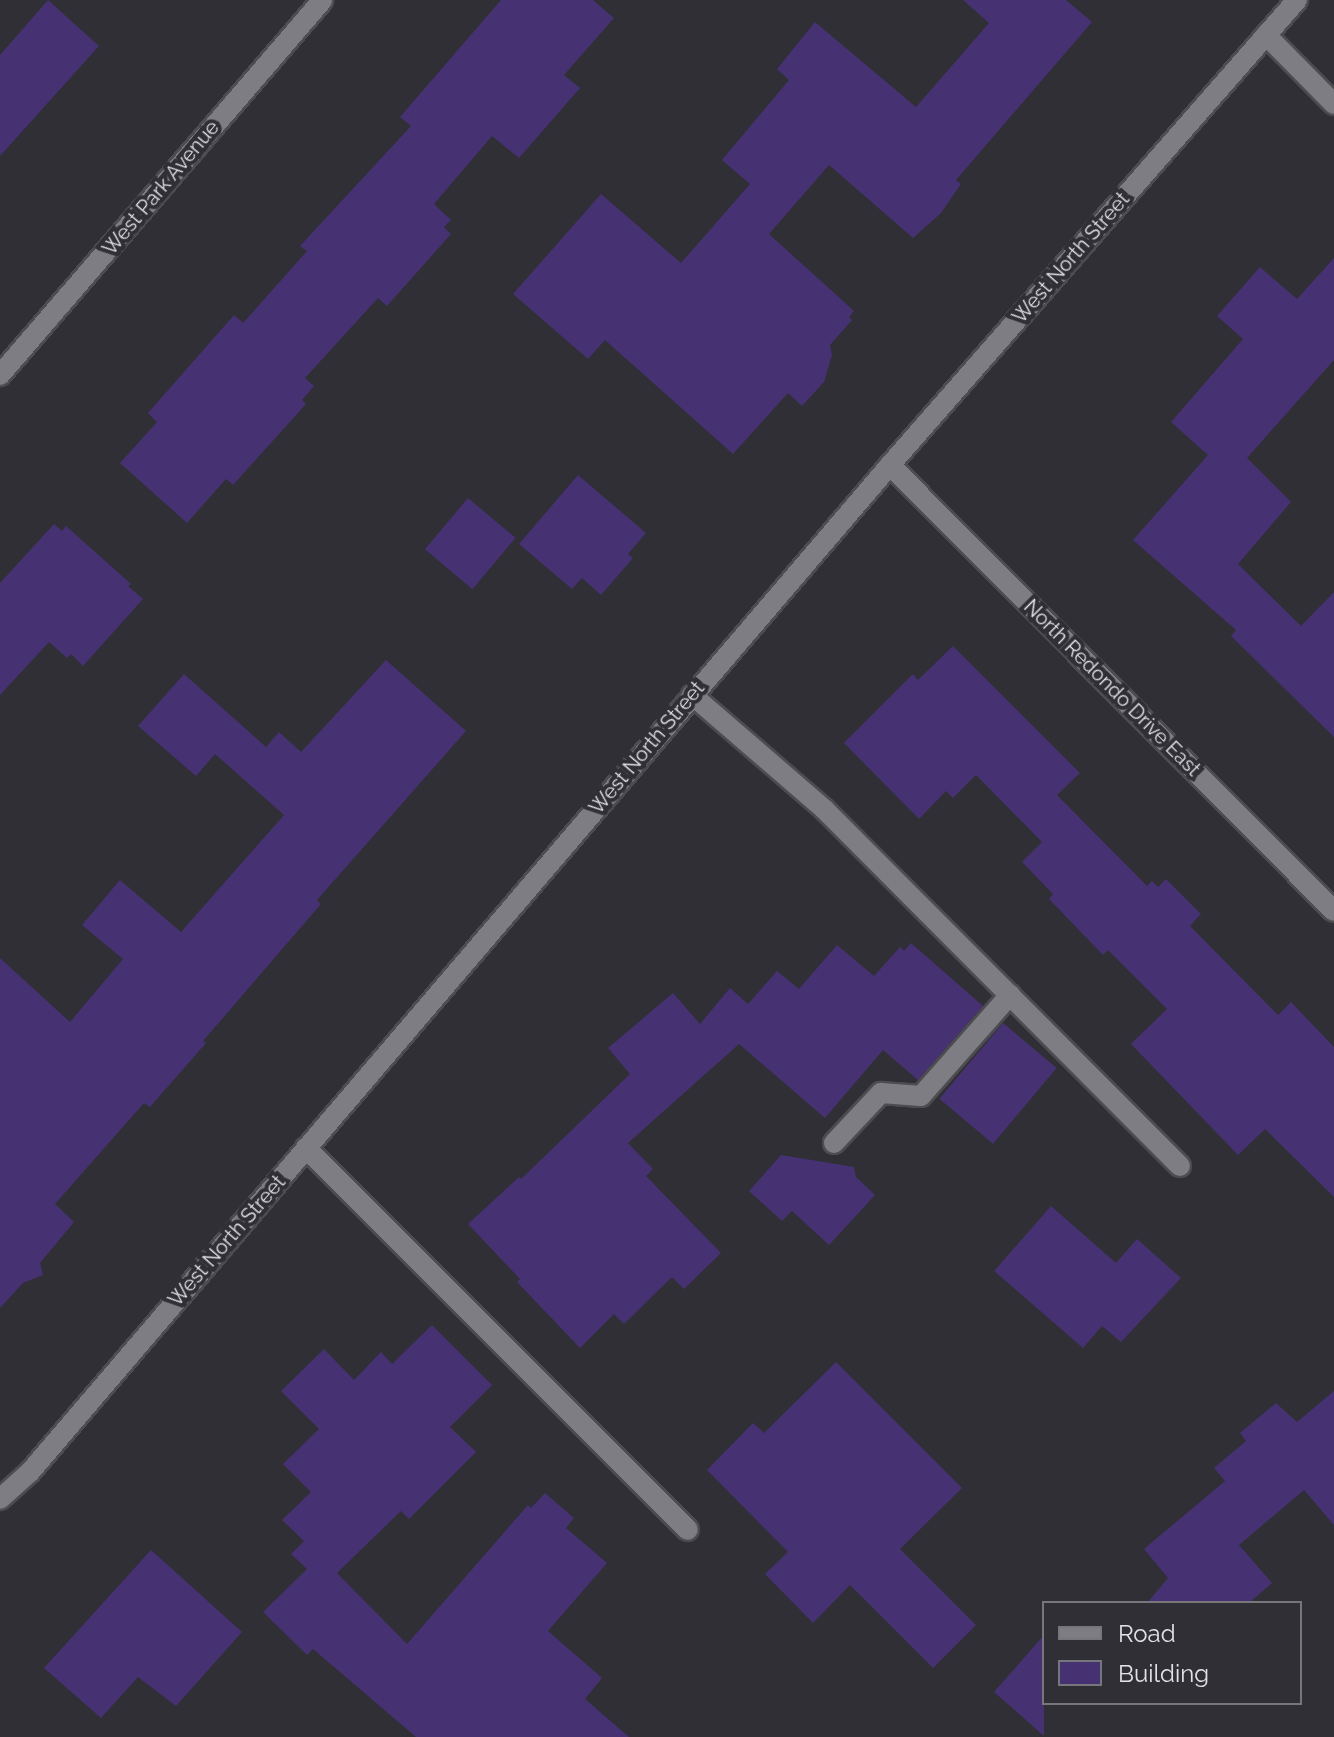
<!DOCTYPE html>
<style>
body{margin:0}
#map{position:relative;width:1334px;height:1737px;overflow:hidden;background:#302f35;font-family:Raleway,sans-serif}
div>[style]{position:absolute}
.building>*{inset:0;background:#463173;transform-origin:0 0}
.roads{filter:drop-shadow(2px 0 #4d4c50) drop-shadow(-2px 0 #4d4c50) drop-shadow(0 2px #4d4c50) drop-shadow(0 -2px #4d4c50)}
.service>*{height:20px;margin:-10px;padding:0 10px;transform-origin:10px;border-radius:10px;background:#7e7d84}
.minor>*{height:20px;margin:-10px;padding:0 10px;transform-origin:10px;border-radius:10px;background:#7e7d84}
.tertiary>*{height:20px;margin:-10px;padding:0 10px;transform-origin:10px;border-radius:10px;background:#7e7d84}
span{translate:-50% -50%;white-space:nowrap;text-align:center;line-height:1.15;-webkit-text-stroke:8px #302f35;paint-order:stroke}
.street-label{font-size:20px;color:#e2e2e5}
.legend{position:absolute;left:1042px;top:1601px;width:260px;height:104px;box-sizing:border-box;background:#302f35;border:2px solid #77777b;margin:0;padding:10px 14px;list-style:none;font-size:24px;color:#e2e2e5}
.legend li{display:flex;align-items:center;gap:16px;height:40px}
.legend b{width:40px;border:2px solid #77777b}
</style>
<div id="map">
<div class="building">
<div style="clip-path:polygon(48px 0,99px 46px,0 156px,0 55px)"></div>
<div style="clip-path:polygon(501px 0,593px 0,614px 18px,564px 75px,580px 88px,519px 158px,492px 136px,434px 204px,451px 220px,444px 227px,451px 234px,387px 306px,378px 298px,305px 378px,314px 386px,302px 400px,306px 404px,233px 485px,226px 479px,187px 523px,120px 463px,157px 422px,148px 413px,234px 315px,243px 323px,307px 251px,300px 246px,411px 126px,400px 117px)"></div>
<div style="clip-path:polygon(963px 0,1066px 0,1092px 22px,956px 180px,961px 184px,941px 213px,913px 238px,829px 165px,769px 234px,854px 311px,849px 317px,852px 320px,830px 345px,832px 355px,824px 382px,802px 406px,788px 393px,733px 454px,605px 340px,588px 359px,513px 294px,601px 194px,681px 263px,750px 184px,722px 160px,789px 80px,777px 69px,815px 22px,916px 107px,989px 23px)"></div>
<div style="clip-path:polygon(1334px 258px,1334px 360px,1247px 458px,1291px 502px,1238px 564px,1301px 626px,1334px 592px,1334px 737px,1231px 636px,1236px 630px,1133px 540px,1208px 455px,1171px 422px,1243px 339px,1217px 316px,1260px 267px,1297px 299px)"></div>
<div style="clip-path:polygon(578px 475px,646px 533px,628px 554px,633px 558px,601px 595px,582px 578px,572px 589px,519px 544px)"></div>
<div style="left:468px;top:498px;width:62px;height:67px;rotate:40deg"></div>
<div style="clip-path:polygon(54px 524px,62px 531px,66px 526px,131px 584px,128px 586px,143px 599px,83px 666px,71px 654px,67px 658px,49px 642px,0 695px,0 583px)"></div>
<div style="clip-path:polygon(953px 646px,1080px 773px,1057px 795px,1147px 886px,1152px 881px,1158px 887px,1166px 879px,1201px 914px,1190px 926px,1278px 1015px,1291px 1002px,1334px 1047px,1334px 1197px,1265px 1129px,1238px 1155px,1131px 1044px,1167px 1009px,1108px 950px,1103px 955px,1049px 899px,1053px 894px,1022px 862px,1042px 842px,976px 775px,953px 798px,946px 791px,919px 819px,844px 743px,913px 674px,918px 680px)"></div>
<div style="clip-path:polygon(386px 660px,466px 731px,317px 900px,321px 904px,203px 1041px,206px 1043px,150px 1107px,144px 1103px,55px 1204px,74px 1222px,40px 1263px,43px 1275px,23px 1283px,0 1308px,0 958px,70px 1022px,123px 959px,82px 925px,120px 880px,181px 932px,284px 815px,215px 754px,196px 776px,138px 726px,184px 674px,266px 747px,279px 732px,301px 752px)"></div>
<div style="clip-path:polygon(911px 943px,983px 1006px,918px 1080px,883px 1050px,825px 1118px,739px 1044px,628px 1143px,653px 1169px,646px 1176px,721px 1253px,684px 1289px,672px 1277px,624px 1324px,614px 1314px,580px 1348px,517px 1282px,520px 1279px,468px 1224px,519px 1177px,521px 1179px,630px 1074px,608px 1048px,673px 993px,700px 1024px,730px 988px,748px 1004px,777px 971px,799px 989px,837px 945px,874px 976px,900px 947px,904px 951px)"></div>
<div style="left:1003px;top:1023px;width:70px;height:99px;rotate:40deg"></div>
<div style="clip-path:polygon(781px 1155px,854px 1167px,856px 1177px,875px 1195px,829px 1245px,792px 1211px,782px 1221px,749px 1191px)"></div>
<div style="clip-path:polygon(1051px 1206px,1116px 1263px,1137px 1239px,1181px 1278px,1121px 1342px,1102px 1326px,1083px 1348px,994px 1271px)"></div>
<div style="clip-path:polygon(432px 1325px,492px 1385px,450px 1427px,476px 1452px,409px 1519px,401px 1511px,337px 1573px,407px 1644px,528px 1505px,531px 1508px,545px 1493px,574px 1518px,566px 1528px,607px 1563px,548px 1631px,602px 1678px,585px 1699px,629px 1737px,416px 1737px,313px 1649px,307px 1655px,263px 1612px,307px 1569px,291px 1554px,304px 1541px,282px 1520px,311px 1492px,283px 1464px,319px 1429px,281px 1391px,324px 1349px,354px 1380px,381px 1352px,392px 1364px)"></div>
<div style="clip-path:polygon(836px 1362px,962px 1488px,900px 1549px,976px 1625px,933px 1668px,850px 1585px,813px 1623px,765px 1574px,788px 1552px,707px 1470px,753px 1423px,764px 1433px)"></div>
<div style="clip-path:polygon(1334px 1391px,1334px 1525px,1304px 1490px,1239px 1545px,1272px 1583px,1249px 1603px,1147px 1603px,1168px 1578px,1144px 1549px,1225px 1481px,1214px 1468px,1246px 1441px,1240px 1433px,1276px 1403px,1297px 1422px)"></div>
<div style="clip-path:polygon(151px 1550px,242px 1632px,176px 1706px,138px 1677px,101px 1718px,44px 1668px)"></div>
<div style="clip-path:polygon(1044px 1635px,1044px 1736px,994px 1692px)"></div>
</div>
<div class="roads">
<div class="service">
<div style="left:692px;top:695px;width:174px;rotate:40.8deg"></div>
<div style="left:824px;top:809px;width:504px;rotate:45.08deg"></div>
<div style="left:834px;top:1143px;width:69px;rotate:-46.8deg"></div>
<div style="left:881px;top:1093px;width:40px;rotate:4.3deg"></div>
<div style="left:921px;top:1096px;width:135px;rotate:-48.6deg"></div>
<div style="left:306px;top:1148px;width:540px;rotate:45deg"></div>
</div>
<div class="minor">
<div style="left:1266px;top:35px;width:97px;rotate:45.4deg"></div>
<div style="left:0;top:375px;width:494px;rotate:-49.3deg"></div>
<div style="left:890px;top:465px;width:629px;rotate:45.13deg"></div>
</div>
<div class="tertiary">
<div style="left:0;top:1499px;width:40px;rotate:-42deg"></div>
<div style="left:30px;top:1472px;width:1324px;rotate:-49.5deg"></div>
<div style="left:890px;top:465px;width:618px;rotate:-48.81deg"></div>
</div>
</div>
<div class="street-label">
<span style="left:161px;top:188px;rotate:-50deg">West Park Avenue</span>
<span style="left:1071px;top:258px;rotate:-49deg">West North Street</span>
<span style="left:1112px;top:688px;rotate:45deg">North Redondo Drive East</span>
<span style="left:647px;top:748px;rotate:-50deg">West North Street</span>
<span style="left:227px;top:1241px;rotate:-49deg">West North Street</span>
</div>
<ul class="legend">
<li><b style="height:10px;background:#7e7d84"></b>Road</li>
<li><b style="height:22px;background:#463173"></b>Building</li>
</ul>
</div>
